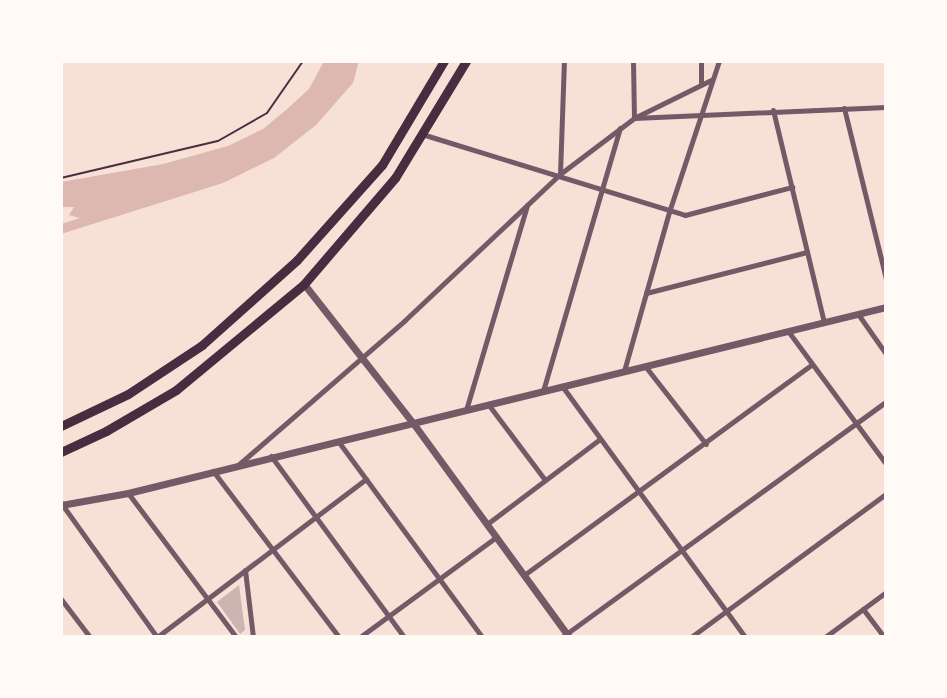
<!DOCTYPE html>
<style>
body{margin:0}
#map{position:relative;width:947px;height:698px;overflow:hidden;background:#f7e1d7;font-family:Ubuntu,sans-serif}
div>[style]{position:absolute}
.water>*{inset:0;background:#dcb8b0}
.building>*{inset:0;background:#ccb4b1}
.path>*{height:2px;margin:-1px;padding:0 1px;transform-origin:1px;border-radius:1px;background:#4a2c40}
.minor>*{height:5px;margin:-2.5px;padding:0 2.5px;transform-origin:2.5px;border-radius:2.5px;background:#755966}
.tertiary>*{height:7px;margin:-3.5px;padding:0 3.5px;transform-origin:3.5px;border-radius:3.5px;background:#755966}
.trunk>*{height:9px;margin:-4.5px;padding:0 4.5px;transform-origin:4.5px;border-radius:4.5px;background:#4a2c40}
span{translate:-50% -50%;white-space:nowrap;text-align:center;line-height:1.15;-webkit-text-stroke:7px #fffaf5;paint-order:stroke}
.frame{position:absolute;inset:0;border:63px solid #fffaf5;pointer-events:none}
</style>
<div id="map">
<div class="water">
<div style="clip-path:polygon(324px 61px,359px 61px,353px 83px,316px 125px,274px 158px,223px 183px,61px 234px,61px 224px,80px 218px,69px 215px,74px 207px,61px 207px,61px 182px,163px 164px,228px 146px,263px 129px,286px 110px,309px 89px)"></div>
</div>
<div class="building">
<div style="clip-path:polygon(239px 585px,245px 630px,240px 634px,217px 602px)"></div>
</div>
<div class="path">
<div style="left:61px;top:178px;width:161px;rotate:-13.3deg"></div>
<div style="left:218px;top:141px;width:56px;rotate:-29.7deg"></div>
<div style="left:267px;top:113px;width:63px;rotate:-55.3deg"></div>
</div>
<div class="minor">
<div style="left:633px;top:61px;width:57px;rotate:89deg"></div>
<div style="left:634px;top:118px;width:252px;rotate:-2.5deg"></div>
<div style="left:701px;top:61px;width:23px;rotate:90deg"></div>
<div style="left:844px;top:108px;width:176px;rotate:76.2deg"></div>
<div style="left:773px;top:110px;width:218px;rotate:76.5deg"></div>
<div style="left:425px;top:135px;width:272px;rotate:17.1deg"></div>
<div style="left:685px;top:215px;width:111px;rotate:-14.7deg"></div>
<div style="left:560px;top:174px;width:113px;rotate:-88deg"></div>
<div style="left:646px;top:293px;width:166px;rotate:-14.3deg"></div>
<div style="left:858px;top:314px;width:49px;rotate:55deg"></div>
<div style="left:788px;top:331px;width:165px;rotate:53.6deg"></div>
<div style="left:645px;top:366px;width:99px;rotate:52deg"></div>
<div style="left:624px;top:371px;width:165px;rotate:-74.2deg"></div>
<div style="left:669px;top:212px;width:159px;rotate:-71.7deg"></div>
<div style="left:562px;top:386px;width:311px;rotate:53.9deg"></div>
<div style="left:543px;top:391px;width:274px;rotate:-73.7deg"></div>
<div style="left:488px;top:404px;width:95px;rotate:53.1deg"></div>
<div style="left:466px;top:410px;width:214px;rotate:-73.4deg"></div>
<div style="left:338px;top:441px;width:243px;rotate:53.7deg"></div>
<div style="left:271px;top:456px;width:225px;rotate:53.7deg"></div>
<div style="left:238px;top:465px;width:220px;rotate:-40.9deg"></div>
<div style="left:404px;top:321px;width:214px;rotate:-43.3deg"></div>
<div style="left:560px;top:174px;width:93px;rotate:-37.1deg"></div>
<div style="left:634px;top:118px;width:86px;rotate:-26.3deg"></div>
<div style="left:213px;top:471px;width:208px;rotate:52.8deg"></div>
<div style="left:128px;top:493px;width:180px;rotate:53.1deg"></div>
<div style="left:61px;top:503px;width:165px;rotate:54.4deg"></div>
<div style="left:487px;top:524px;width:141px;rotate:-37deg"></div>
<div style="left:245px;top:570px;width:67px;rotate:83.2deg"></div>
<div style="left:524px;top:575px;width:357px;rotate:-36.2deg"></div>
<div style="left:61px;top:599px;width:48px;rotate:52.7deg"></div>
<div style="left:863px;top:609px;width:35px;rotate:53deg"></div>
<div style="left:157px;top:637px;width:262px;rotate:-37.1deg"></div>
<div style="left:360px;top:637px;width:169px;rotate:-36.3deg"></div>
<div style="left:562px;top:637px;width:400px;rotate:-36deg"></div>
<div style="left:691px;top:637px;width:242px;rotate:-36.3deg"></div>
<div style="left:825px;top:637px;width:76px;rotate:-36.4deg"></div>
</div>
<div class="tertiary">
<div style="left:304px;top:284px;width:177px;rotate:51.9deg"></div>
<div style="left:413px;top:423px;width:265px;rotate:53.9deg"></div>
<div style="left:61px;top:505px;width:68px;rotate:-10.2deg"></div>
<div style="left:128px;top:493px;width:780px;rotate:-13.79deg"></div>
</div>
<div class="trunk">
<div style="left:61px;top:426px;width:74px;rotate:-25.5deg"></div>
<div style="left:128px;top:394px;width:89px;rotate:-33.5deg"></div>
<div style="left:202px;top:345px;width:127px;rotate:-41.8deg"></div>
<div style="left:297px;top:260px;width:127px;rotate:-48.2deg"></div>
<div style="left:382px;top:165px;width:121px;rotate:-59.2deg"></div>
<div style="left:61px;top:452px;width:50px;rotate:-25deg"></div>
<div style="left:106px;top:431px;width:81px;rotate:-30.4deg"></div>
<div style="left:176px;top:390px;width:166px;rotate:-39.6deg"></div>
<div style="left:304px;top:284px;width:140px;rotate:-49.4deg"></div>
<div style="left:395px;top:178px;width:137px;rotate:-58.7deg"></div>
</div>
<div class="frame"></div>
</div>
